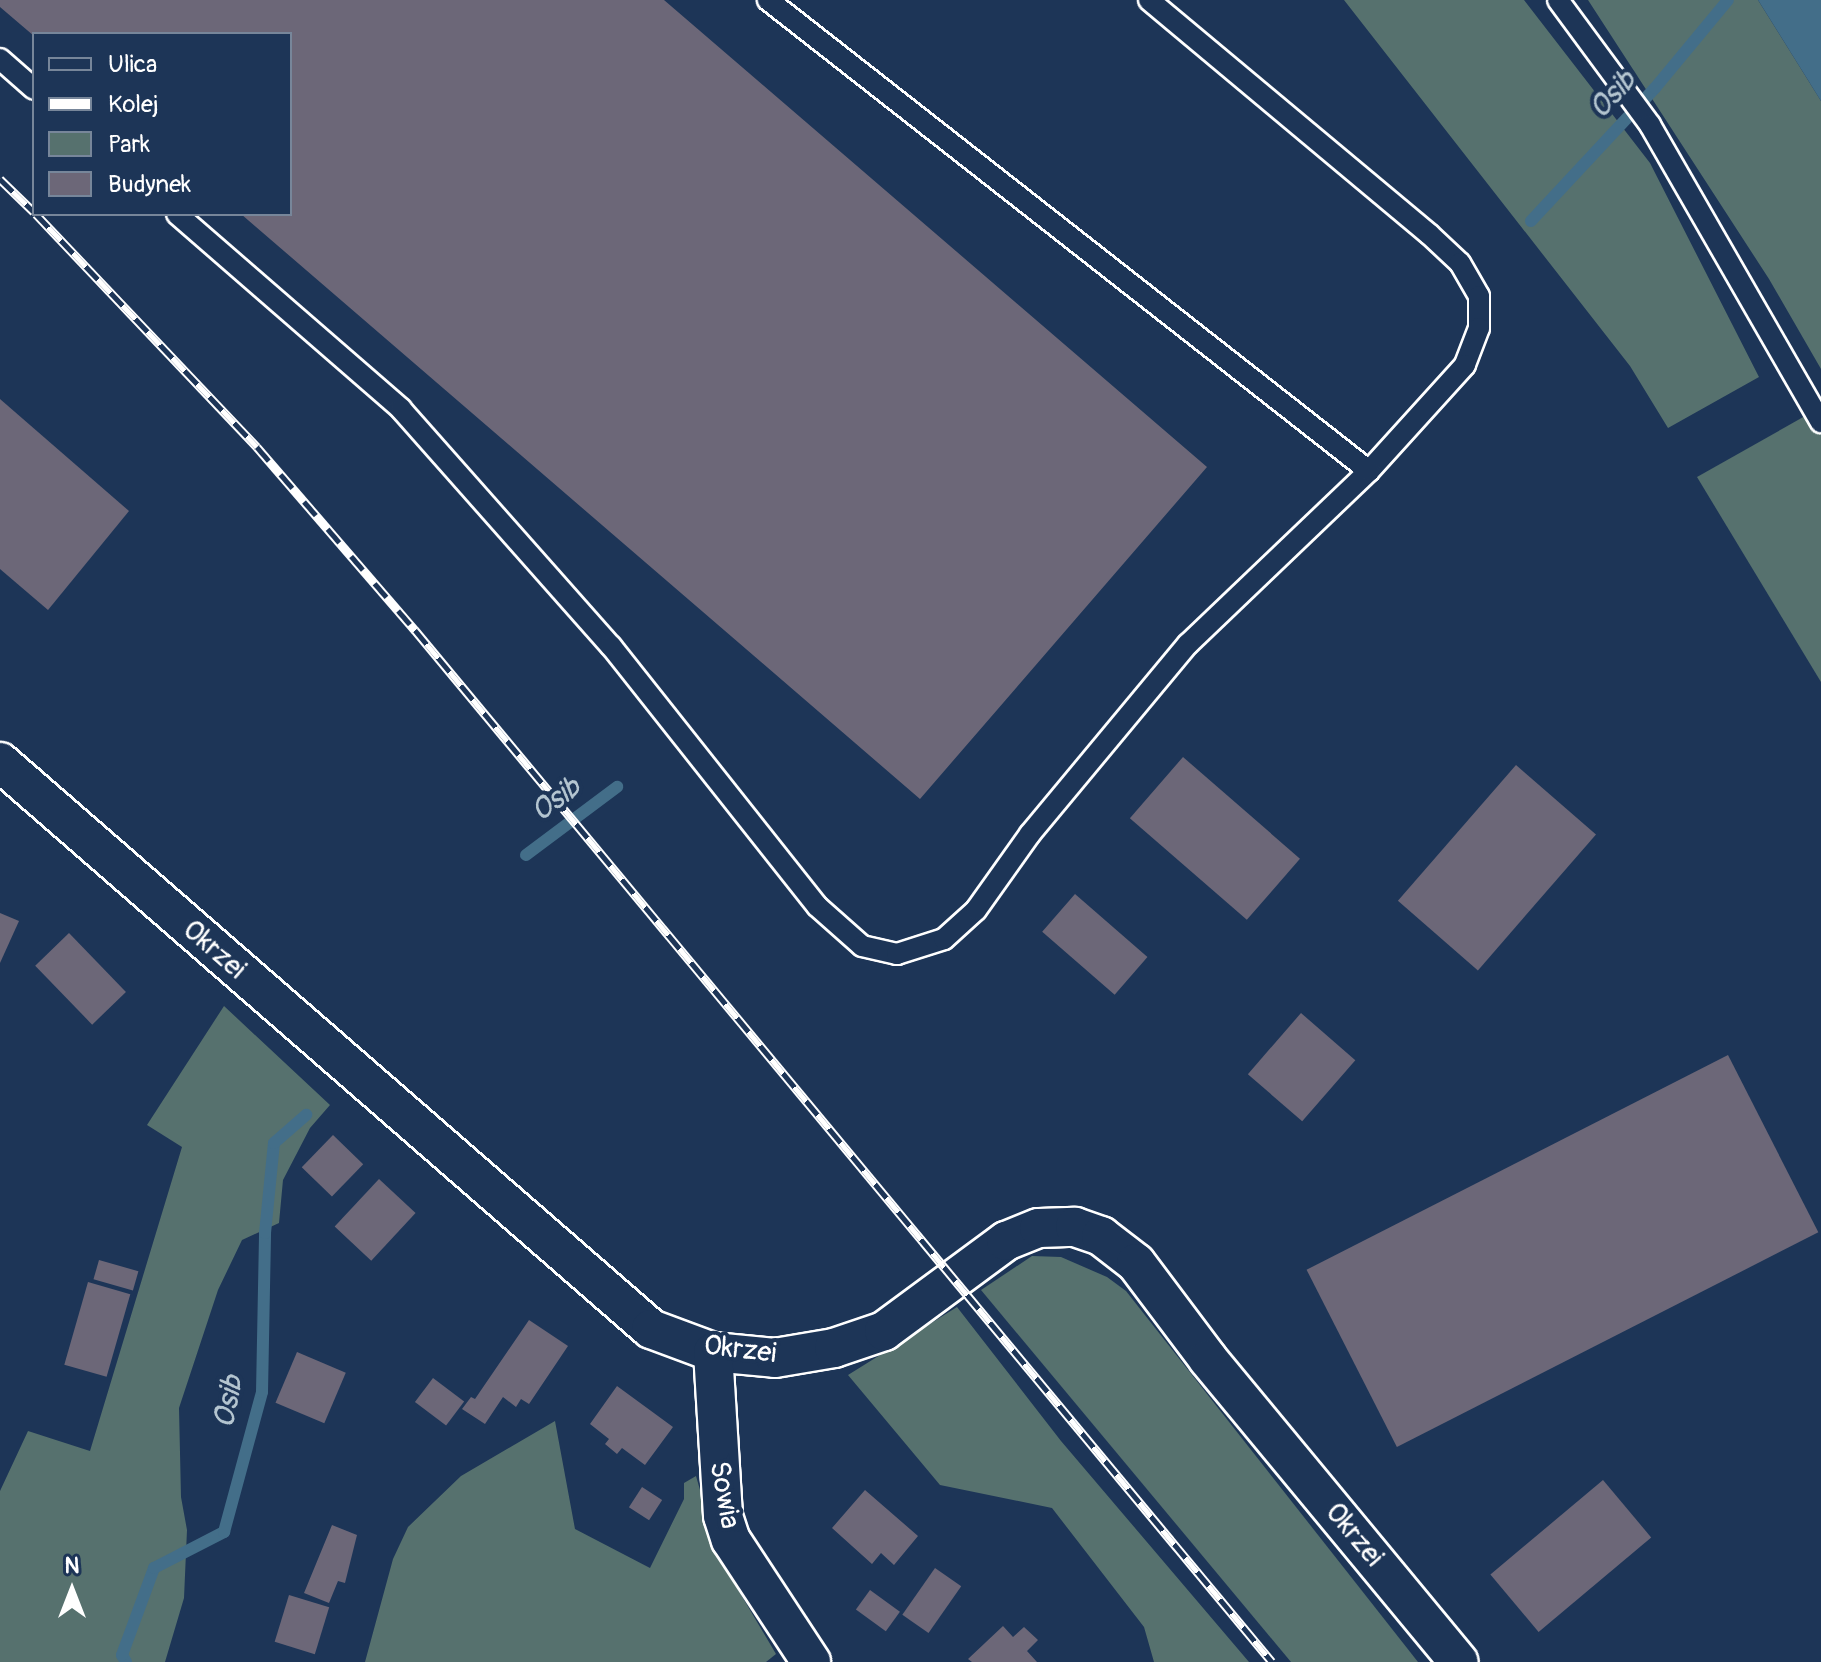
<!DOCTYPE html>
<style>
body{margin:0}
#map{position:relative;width:1821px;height:1662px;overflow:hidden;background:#1d3557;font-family:Pangolin,sans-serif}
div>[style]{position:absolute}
.green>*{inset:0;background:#56716e}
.water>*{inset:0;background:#436e89}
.stream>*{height:12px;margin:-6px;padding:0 6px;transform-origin:6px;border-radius:6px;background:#436e89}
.building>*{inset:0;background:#6c6778;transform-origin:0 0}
.roads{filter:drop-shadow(2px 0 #fff) drop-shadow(-2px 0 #fff) drop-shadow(0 2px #fff) drop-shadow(0 -2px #fff)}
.lane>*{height:20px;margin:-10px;padding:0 10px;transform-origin:10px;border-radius:10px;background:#1d3557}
.street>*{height:38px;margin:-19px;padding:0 19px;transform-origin:19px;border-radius:19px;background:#1d3557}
.rail>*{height:9px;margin-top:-4.5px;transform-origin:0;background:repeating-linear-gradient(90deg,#1d3557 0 18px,#fff 0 36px);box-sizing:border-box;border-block:2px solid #fff}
span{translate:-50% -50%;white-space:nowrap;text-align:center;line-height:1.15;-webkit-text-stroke:8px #1d3557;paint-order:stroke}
.street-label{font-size:28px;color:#fff}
.water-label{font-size:30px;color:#b4c5d0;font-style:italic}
.legend{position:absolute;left:32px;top:32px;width:260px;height:184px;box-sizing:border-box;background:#1d3557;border:2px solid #77869a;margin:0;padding:10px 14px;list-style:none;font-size:24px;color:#fff}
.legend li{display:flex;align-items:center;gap:16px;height:40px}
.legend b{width:40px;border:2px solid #77869a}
.north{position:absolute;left:32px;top:1550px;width:80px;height:80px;-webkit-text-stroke:6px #1d3557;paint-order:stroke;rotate:0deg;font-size:22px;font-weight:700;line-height:32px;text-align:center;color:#fff}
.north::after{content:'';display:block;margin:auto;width:28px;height:36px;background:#fff;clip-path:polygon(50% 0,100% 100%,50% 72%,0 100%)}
</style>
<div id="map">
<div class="green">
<div style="clip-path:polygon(1344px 0,1524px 0,1650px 163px,1759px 377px,1668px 428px,1630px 366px)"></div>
<div style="clip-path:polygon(1588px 0,1758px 0,1821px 101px,1821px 369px,1769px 279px)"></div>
<div style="clip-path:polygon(1821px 407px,1821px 682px,1697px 477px)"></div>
<div style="clip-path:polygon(224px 1006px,330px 1105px,310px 1128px,283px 1180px,279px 1223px,242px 1240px,218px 1290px,179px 1408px,181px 1497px,187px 1530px,184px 1598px,165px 1662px,0 1662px,0 1491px,28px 1431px,90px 1451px,182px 1147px,147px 1125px)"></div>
<div style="clip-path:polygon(1032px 1256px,1061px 1257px,1107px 1277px,1126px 1291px,1418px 1662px,1291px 1662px,981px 1290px)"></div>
<div style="clip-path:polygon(957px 1307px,1061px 1441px,1249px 1662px,1154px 1662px,1144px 1627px,1052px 1508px,940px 1485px,848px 1375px)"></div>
<div style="clip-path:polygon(555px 1421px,575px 1529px,650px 1568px,684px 1499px,684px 1483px,696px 1476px,720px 1559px,776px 1654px,766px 1662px,365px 1662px,393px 1559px,408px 1527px,461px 1476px)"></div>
</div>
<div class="water">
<div style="clip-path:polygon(1758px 0,1821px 0,1821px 101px)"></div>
</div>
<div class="stream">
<div style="left:1531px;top:221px;width:182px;rotate:-47deg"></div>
<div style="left:1655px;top:88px;width:114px;rotate:-50.3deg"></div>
<div style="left:526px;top:855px;width:114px;rotate:-36.8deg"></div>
<div style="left:126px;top:1662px;width:8px;rotate:-120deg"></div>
<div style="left:122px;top:1655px;width:93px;rotate:-69.8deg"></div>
<div style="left:154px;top:1568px;width:79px;rotate:-27.2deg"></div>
<div style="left:224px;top:1532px;width:145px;rotate:-74.8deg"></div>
<div style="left:262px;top:1392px;width:159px;rotate:-88.9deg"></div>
<div style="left:265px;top:1233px;width:90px;rotate:-84.3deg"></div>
<div style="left:274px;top:1143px;width:43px;rotate:-41.2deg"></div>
</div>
<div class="building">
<div style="clip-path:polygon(0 0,664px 0,1207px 467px,920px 799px,241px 214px,290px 214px,290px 34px,34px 36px,0 7px)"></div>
<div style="clip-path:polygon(0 399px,129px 511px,48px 610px,0 569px)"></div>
<div style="left:1183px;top:757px;width:155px;height:81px;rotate:41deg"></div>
<div style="left:1516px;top:765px;width:106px;height:180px;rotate:41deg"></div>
<div style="left:1075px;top:894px;width:96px;height:50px;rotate:41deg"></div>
<div style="clip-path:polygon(0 913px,19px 921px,0 963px)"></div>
<div style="left:69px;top:933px;width:82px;height:47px;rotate:46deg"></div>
<div style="left:1301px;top:1013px;width:72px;height:81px;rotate:41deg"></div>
<div style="left:1728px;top:1055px;width:199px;height:473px;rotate:63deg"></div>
<div style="left:333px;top:1135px;width:42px;height:45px;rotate:44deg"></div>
<div style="left:379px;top:1179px;width:50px;height:65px;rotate:43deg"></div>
<div style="left:99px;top:1260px;width:41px;height:20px;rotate:16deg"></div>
<div style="left:88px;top:1282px;width:44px;height:86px;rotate:16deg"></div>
<div style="clip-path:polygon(529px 1320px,568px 1346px,529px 1404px,521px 1399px,516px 1407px,503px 1397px,485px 1424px,462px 1409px,471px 1397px,475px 1399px)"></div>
<div style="left:297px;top:1352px;width:53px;height:55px;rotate:23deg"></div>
<div style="left:433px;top:1378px;width:39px;height:30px;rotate:37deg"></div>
<div style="clip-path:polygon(617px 1386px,673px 1427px,645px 1465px,622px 1448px,617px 1454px,605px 1444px,609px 1439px,590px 1424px)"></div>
<div style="left:1603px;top:1480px;width:75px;height:147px;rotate:50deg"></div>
<div style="left:642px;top:1487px;width:24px;height:24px;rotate:33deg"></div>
<div style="clip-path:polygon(865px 1490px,918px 1536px,894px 1565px,881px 1553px,872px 1564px,832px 1528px)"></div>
<div style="clip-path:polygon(332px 1525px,357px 1535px,345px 1583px,338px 1581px,329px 1603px,304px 1593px)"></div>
<div style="left:935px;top:1568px;width:32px;height:57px;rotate:35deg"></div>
<div style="left:870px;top:1590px;width:37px;height:24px;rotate:36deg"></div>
<div style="left:289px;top:1595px;width:42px;height:49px;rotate:17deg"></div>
<div style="clip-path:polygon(1003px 1626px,1013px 1637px,1024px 1627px,1038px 1640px,1027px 1651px,1037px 1662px,972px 1662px,968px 1659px)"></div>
</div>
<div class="roads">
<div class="lane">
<div style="left:1149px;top:0;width:365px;rotate:39.9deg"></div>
<div style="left:1429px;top:234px;width:42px;rotate:43.1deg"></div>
<div style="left:1460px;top:263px;width:38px;rotate:60deg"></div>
<div style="left:1479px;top:296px;width:32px;rotate:90deg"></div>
<div style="left:1479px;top:328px;width:40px;rotate:111deg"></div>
<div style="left:1465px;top:365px;width:143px;rotate:132.2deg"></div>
<div style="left:1558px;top:0;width:155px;rotate:53.6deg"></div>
<div style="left:1650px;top:125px;width:343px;rotate:60.1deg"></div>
<div style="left:0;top:59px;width:45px;rotate:41.4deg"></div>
<div style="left:177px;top:214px;width:297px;rotate:41deg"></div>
<div style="left:401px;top:409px;width:317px;rotate:48.5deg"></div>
<div style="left:611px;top:646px;width:332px;rotate:51.6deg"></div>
<div style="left:817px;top:906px;width:60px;rotate:41.6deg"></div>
<div style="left:862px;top:946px;width:36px;rotate:13deg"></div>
<div style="left:897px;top:954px;width:49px;rotate:-17.7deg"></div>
<div style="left:944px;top:939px;width:43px;rotate:-42.2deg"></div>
<div style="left:976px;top:910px;width:93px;rotate:-54.6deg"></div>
<div style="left:1030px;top:834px;width:247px;rotate:-50.3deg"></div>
<div style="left:1188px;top:644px;width:250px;rotate:-43.7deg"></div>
<div style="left:1369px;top:471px;width:764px;rotate:-141.91deg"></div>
</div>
<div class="street">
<div style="left:0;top:762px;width:863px;rotate:41.05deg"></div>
<div style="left:651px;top:1329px;width:66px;rotate:20.4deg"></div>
<div style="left:713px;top:1352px;width:62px;rotate:5.5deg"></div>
<div style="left:775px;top:1358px;width:60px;rotate:-9.6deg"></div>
<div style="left:834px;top:1348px;width:53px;rotate:-18.8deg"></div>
<div style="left:884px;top:1331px;width:152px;rotate:-36.4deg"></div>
<div style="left:1006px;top:1241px;width:35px;rotate:-22deg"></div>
<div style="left:1039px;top:1228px;width:36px;rotate:-2deg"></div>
<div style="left:1075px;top:1227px;width:28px;rotate:19deg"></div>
<div style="left:1101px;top:1236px;width:44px;rotate:37.6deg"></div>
<div style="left:1136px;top:1263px;width:120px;rotate:53.1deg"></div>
<div style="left:1208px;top:1359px;width:393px;rotate:50.4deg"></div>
<div style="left:713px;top:1352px;width:164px;rotate:86.5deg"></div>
<div style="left:723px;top:1516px;width:25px;rotate:72deg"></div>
<div style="left:731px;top:1540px;width:146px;rotate:56.7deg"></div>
</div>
</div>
<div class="rail">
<div style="left:0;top:179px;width:47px;rotate:44.1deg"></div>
<div style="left:36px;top:214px;width:321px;rotate:46.5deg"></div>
<div style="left:257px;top:447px;width:242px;rotate:49.2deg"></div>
<div style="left:415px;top:630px;width:1341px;rotate:50.29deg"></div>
</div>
<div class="street-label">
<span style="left:214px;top:950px;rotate:41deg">Okrzei</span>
<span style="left:740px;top:1350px;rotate:7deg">Okrzei</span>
<span style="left:724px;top:1495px;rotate:80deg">Sowia</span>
<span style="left:1354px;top:1535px;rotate:50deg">Okrzei</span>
</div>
<div class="water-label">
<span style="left:1613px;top:95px;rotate:-47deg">Osib</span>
<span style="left:556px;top:800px;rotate:-36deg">Osib</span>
<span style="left:229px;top:1402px;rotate:-79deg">Osib</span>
</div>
<ul class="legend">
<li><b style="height:10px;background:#1d3557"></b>Ulica</li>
<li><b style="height:10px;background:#fff"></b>Kolej</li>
<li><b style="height:22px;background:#56716e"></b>Park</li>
<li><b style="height:22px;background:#6c6778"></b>Budynek</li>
</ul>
<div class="north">N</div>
</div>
